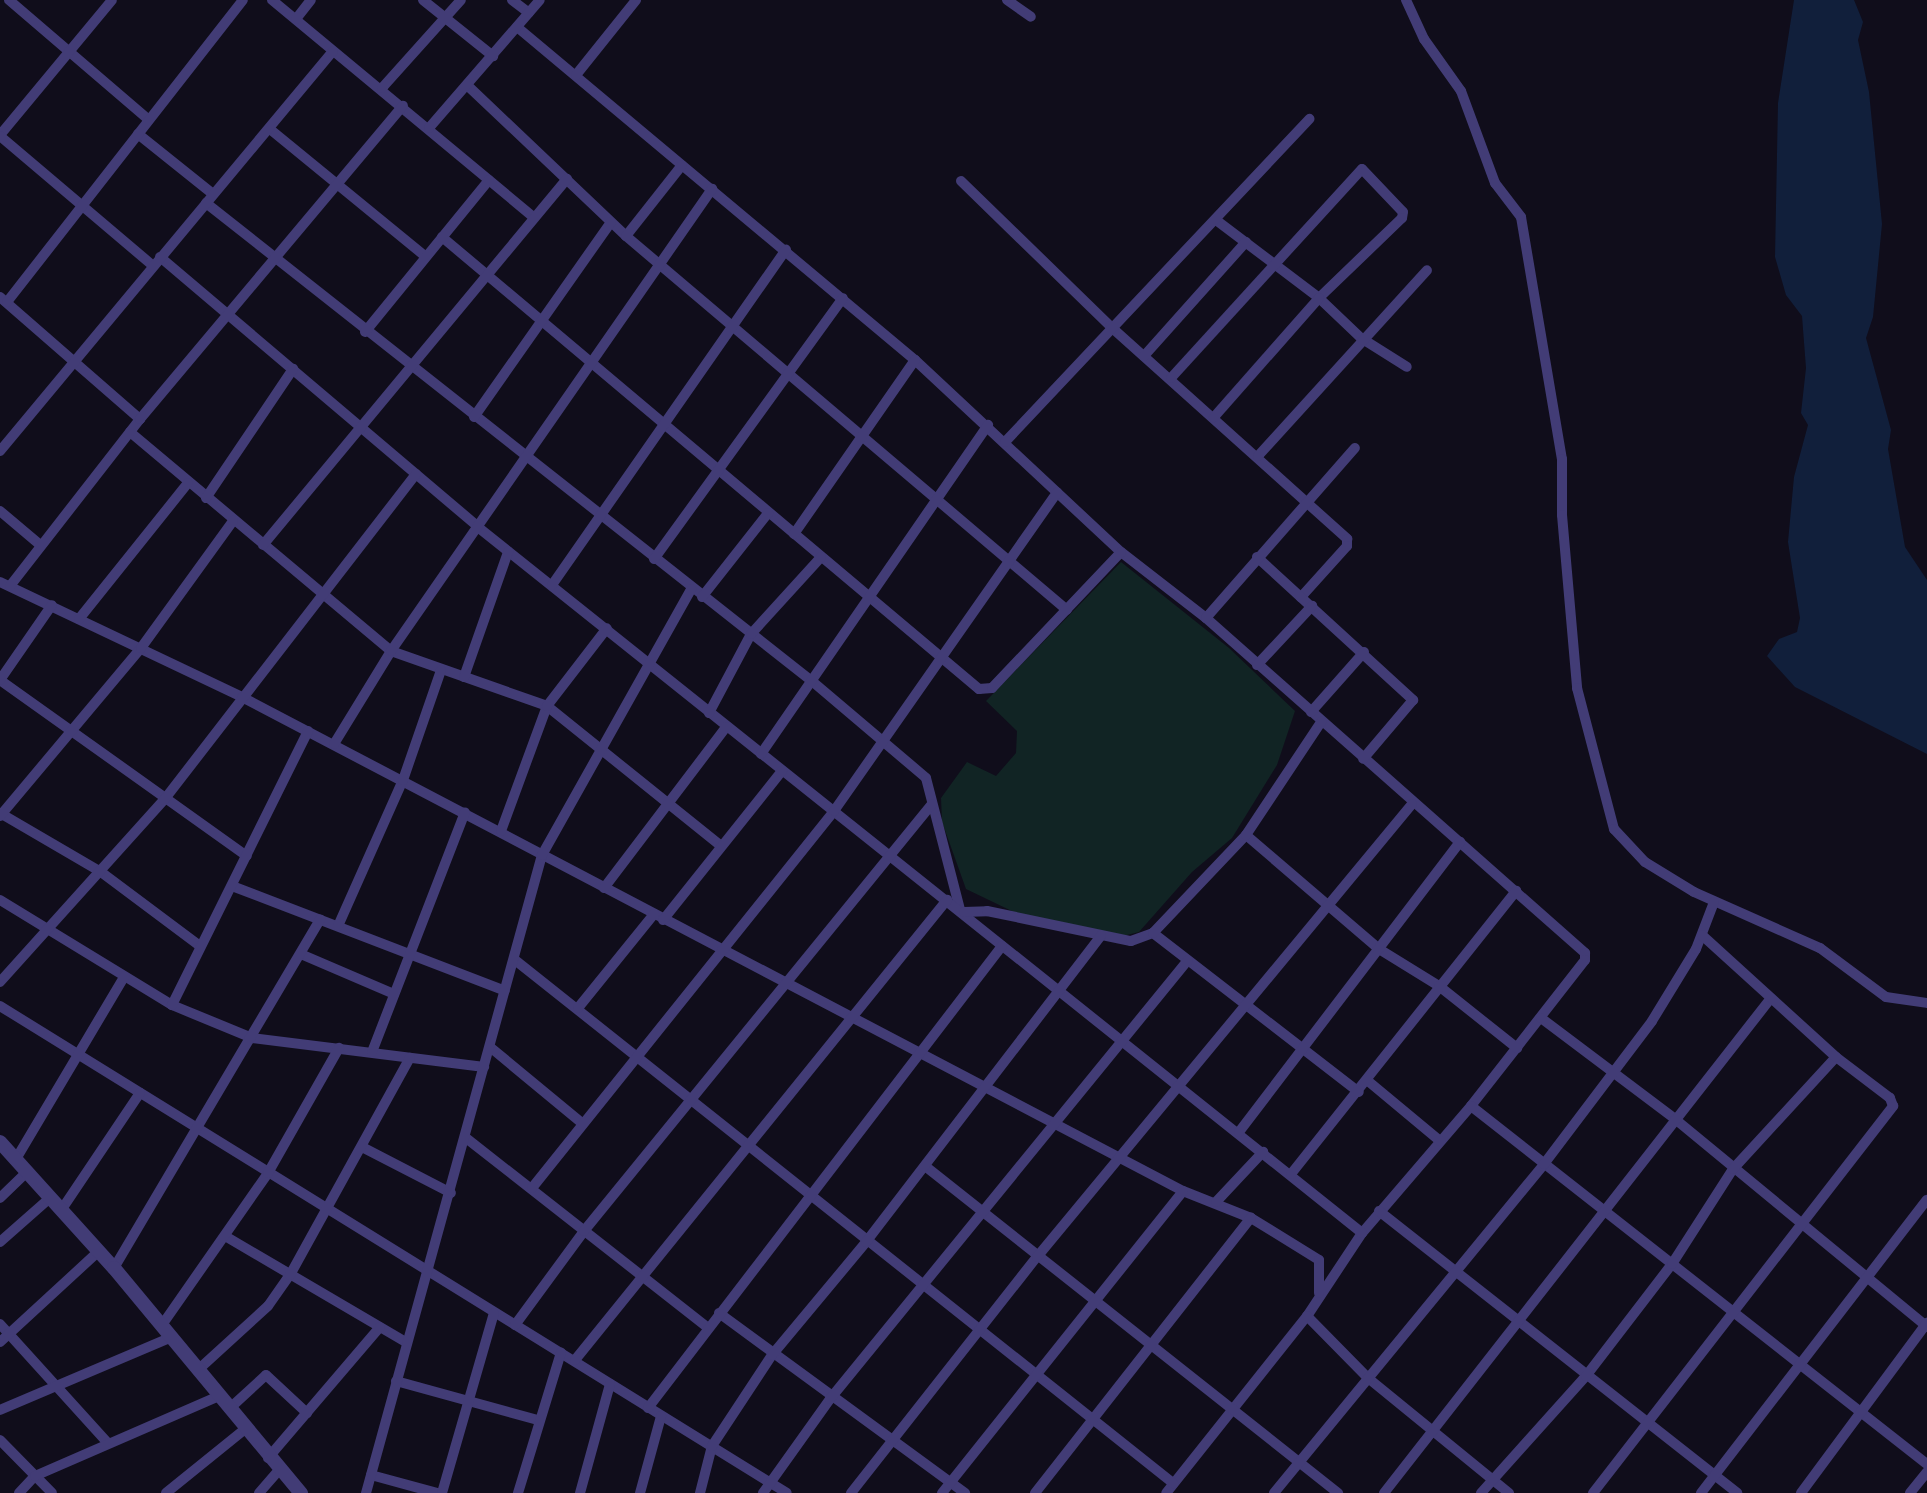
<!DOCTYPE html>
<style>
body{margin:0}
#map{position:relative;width:1927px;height:1493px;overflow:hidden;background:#100d1b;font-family:"Asap Condensed",sans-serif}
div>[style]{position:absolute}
.green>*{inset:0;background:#112424}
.water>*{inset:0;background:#111f3b}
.minor>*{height:10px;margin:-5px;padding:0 5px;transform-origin:5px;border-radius:5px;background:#423c76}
.tertiary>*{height:14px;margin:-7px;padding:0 7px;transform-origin:7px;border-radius:7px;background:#423c76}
span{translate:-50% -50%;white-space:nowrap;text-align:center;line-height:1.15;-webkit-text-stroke:6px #100d1b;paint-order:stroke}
</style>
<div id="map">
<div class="green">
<div style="clip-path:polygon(1121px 562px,1229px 648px,1295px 711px,1277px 765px,1232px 838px,1192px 872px,1139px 932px,1123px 936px,1020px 915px,966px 889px,942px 822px,941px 798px,967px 762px,996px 776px,1016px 753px,1017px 731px,986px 701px)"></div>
</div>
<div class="water">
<div style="clip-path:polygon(1794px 0,1854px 0,1863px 22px,1858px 40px,1869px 92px,1882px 224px,1873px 317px,1866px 338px,1891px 430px,1888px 449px,1905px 547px,1927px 580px,1927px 754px,1795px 687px,1767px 656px,1779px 639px,1797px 632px,1800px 618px,1788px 542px,1794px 477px,1808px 425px,1801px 413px,1806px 368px,1802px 316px,1786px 295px,1775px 257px,1778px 103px)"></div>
</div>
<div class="minor">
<div style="left:9px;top:0;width:184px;rotate:40.6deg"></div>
<div style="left:272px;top:0;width:339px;rotate:39.7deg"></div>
<div style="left:423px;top:0;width:90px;rotate:38.7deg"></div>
<div style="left:512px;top:0;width:21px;rotate:37deg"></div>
<div style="left:1007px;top:0;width:29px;rotate:35deg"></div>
<div style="left:1406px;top:0;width:43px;rotate:65.2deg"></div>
<div style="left:1424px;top:39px;width:64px;rotate:54.6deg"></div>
<div style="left:1461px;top:91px;width:98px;rotate:69.7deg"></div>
<div style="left:1495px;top:183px;width:43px;rotate:52.6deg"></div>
<div style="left:1521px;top:217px;width:245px;rotate:80.4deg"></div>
<div style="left:1562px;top:459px;width:56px;rotate:90deg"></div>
<div style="left:1562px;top:515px;width:174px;rotate:85deg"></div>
<div style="left:1577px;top:688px;width:146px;rotate:75.3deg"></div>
<div style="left:1614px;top:829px;width:45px;rotate:46.8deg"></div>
<div style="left:1645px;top:862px;width:57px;rotate:31.5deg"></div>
<div style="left:1694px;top:892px;width:138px;rotate:24deg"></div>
<div style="left:1820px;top:948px;width:82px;rotate:36.6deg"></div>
<div style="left:1886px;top:997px;width:41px;rotate:8.3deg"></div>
<div style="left:296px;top:19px;width:24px;rotate:-52deg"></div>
<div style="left:517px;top:27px;width:519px;rotate:39.92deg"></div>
<div style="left:915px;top:360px;width:282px;rotate:43deg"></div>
<div style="left:1121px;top:552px;width:108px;rotate:37.8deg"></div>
<div style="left:1206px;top:618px;width:506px;rotate:41.47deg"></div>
<div style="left:1585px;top:953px;width:7px;rotate:90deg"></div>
<div style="left:1585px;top:960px;width:185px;rotate:128deg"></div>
<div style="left:1471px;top:1106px;width:167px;rotate:130.6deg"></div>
<div style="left:1362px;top:1233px;width:100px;rotate:123.5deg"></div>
<div style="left:1307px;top:1316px;width:226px;rotate:128.5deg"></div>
<div style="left:576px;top:75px;width:96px;rotate:-51.3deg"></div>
<div style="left:468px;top:86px;width:218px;rotate:43.5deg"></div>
<div style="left:626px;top:236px;width:578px;rotate:40.3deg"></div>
<div style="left:382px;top:88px;width:118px;rotate:-48.1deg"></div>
<div style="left:429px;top:128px;width:169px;rotate:-49.1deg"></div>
<div style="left:271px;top:130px;width:199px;rotate:39.3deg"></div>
<div style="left:138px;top:134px;width:96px;rotate:38.7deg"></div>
<div style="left:0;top:135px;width:175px;rotate:-50.3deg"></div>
<div style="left:0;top:136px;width:199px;rotate:40.3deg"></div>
<div style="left:961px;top:181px;width:208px;rotate:44.2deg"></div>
<div style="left:1110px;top:326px;width:319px;rotate:41.9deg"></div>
<div style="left:1347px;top:539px;width:7px;rotate:90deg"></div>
<div style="left:1347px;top:546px;width:69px;rotate:132deg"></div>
<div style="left:206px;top:203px;width:773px;rotate:38.28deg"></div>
<div style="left:813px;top:682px;width:148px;rotate:40.3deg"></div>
<div style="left:926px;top:778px;width:135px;rotate:75.5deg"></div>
<div style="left:1216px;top:220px;width:129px;rotate:37.1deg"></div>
<div style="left:1319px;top:298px;width:58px;rotate:43.6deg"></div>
<div style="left:1361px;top:338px;width:54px;rotate:32.2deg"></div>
<div style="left:626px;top:236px;width:90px;rotate:-51.7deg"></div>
<div style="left:442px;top:237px;width:702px;rotate:40.09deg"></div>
<div style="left:979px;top:689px;width:13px;rotate:-4deg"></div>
<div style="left:992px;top:688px;width:187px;rotate:-46.5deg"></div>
<div style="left:160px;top:257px;width:419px;rotate:40.3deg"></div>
<div style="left:479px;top:528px;width:1130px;rotate:38.6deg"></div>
<div style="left:0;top:297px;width:186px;rotate:41.1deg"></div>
<div style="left:7px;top:302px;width:383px;rotate:-52deg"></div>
<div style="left:365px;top:332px;width:196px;rotate:-50.8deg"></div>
<div style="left:1144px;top:356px;width:153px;rotate:-48.2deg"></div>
<div style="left:1171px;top:378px;width:283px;rotate:-47.6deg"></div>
<div style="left:1362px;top:169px;width:59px;rotate:46.4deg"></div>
<div style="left:1403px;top:212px;width:6px;rotate:99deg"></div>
<div style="left:1402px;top:218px;width:115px;rotate:136.1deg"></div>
<div style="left:1319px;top:298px;width:159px;rotate:131.4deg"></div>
<div style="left:474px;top:417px;width:238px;rotate:-54.9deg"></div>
<div style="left:130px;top:432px;width:341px;rotate:40deg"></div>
<div style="left:391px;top:651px;width:165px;rotate:19.4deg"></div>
<div style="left:547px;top:706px;width:223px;rotate:38.8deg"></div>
<div style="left:1005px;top:442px;width:444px;rotate:-46.7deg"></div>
<div style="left:0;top:451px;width:520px;rotate:-50.22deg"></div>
<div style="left:1258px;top:456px;width:251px;rotate:-47.7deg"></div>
<div style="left:206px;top:498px;width:156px;rotate:-56deg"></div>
<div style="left:0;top:511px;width:51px;rotate:40.2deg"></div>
<div style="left:794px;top:534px;width:212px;rotate:-55.2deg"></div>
<div style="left:263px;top:545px;width:476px;rotate:-50.3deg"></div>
<div style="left:1257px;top:557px;width:212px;rotate:42.5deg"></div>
<div style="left:1413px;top:700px;width:77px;rotate:130.3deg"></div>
<div style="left:654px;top:559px;width:322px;rotate:-54.1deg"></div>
<div style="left:0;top:582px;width:268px;rotate:25.4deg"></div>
<div style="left:242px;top:697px;width:1063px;rotate:27.7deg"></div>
<div style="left:1183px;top:1191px;width:73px;rotate:21.7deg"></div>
<div style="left:1251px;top:1218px;width:80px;rotate:31.7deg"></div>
<div style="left:1319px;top:1260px;width:33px;rotate:90deg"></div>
<div style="left:552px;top:585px;width:409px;rotate:-55.1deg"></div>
<div style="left:10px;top:586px;width:212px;rotate:-52.1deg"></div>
<div style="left:140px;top:419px;width:409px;rotate:-50deg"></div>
<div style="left:702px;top:597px;width:107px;rotate:-51.8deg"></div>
<div style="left:1206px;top:618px;width:226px;rotate:-48.8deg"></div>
<div style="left:79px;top:619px;width:174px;rotate:-51.3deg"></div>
<div style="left:1257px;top:665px;width:81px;rotate:-47deg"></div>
<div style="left:464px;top:677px;width:133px;rotate:-70.6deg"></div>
<div style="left:0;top:680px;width:303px;rotate:35.5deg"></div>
<div style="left:0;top:680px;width:91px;rotate:-55.3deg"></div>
<div style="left:1311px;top:712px;width:80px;rotate:-48.5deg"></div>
<div style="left:709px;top:713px;width:89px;rotate:-62deg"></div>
<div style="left:751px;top:634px;width:104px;rotate:-47.7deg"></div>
<div style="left:334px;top:744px;width:109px;rotate:-58.5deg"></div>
<div style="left:391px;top:651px;width:563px;rotate:-55.21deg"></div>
<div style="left:761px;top:754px;width:400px;rotate:-55.4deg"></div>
<div style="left:0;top:813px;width:117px;rotate:30.3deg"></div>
<div style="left:101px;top:872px;width:124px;rotate:36.8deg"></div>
<div style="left:0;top:816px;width:219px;rotate:-50deg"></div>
<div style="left:141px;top:648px;width:157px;rotate:-54.1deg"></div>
<div style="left:501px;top:831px;width:133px;rotate:-69.8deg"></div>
<div style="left:547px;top:706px;width:98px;rotate:-52.4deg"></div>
<div style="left:1246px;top:835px;width:175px;rotate:40.6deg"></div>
<div style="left:1379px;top:949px;width:70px;rotate:31.7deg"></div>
<div style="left:1439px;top:986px;width:100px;rotate:38.5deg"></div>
<div style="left:232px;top:886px;width:292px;rotate:21deg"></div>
<div style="left:604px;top:888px;width:202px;rotate:-52.8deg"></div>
<div style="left:0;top:900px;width:202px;rotate:31.4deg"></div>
<div style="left:172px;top:1005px;width:87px;rotate:22.4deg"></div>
<div style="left:252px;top:1038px;width:234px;rotate:7.1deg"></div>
<div style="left:964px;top:912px;width:23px;rotate:-2deg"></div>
<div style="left:987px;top:911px;width:147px;rotate:11.8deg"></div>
<div style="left:1131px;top:941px;width:23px;rotate:-20deg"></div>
<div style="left:1153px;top:933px;width:260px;rotate:37.7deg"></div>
<div style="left:663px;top:920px;width:191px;rotate:-51.4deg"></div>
<div style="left:338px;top:926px;width:160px;rotate:-66deg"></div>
<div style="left:403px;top:780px;width:116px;rotate:-70.9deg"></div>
<div style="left:1153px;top:933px;width:135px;rotate:-46.5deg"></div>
<div style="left:1246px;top:835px;width:136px;rotate:-56.4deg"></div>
<div style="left:303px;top:955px;width:99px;rotate:23.2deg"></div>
<div style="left:515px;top:960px;width:841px;rotate:38.48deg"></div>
<div style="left:0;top:982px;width:245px;rotate:-48deg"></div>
<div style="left:164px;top:800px;width:412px;rotate:-52.3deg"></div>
<div style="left:172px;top:1005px;width:306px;rotate:-63.6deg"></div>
<div style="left:0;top:1006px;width:925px;rotate:31.75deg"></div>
<div style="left:578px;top:1008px;width:121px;rotate:-51deg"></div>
<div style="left:1541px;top:1018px;width:168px;rotate:37deg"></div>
<div style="left:1675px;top:1119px;width:327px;rotate:39.5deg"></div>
<div style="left:490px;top:1047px;width:119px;rotate:39.6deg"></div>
<div style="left:372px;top:1052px;width:257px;rotate:-68.8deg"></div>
<div style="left:1368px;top:1081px;width:94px;rotate:39.8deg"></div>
<div style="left:1471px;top:1106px;width:580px;rotate:38.14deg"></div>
<div style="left:1239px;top:1132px;width:365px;rotate:-52.7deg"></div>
<div style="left:466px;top:1138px;width:306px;rotate:38.1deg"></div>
<div style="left:362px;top:1147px;width:100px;rotate:27.3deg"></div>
<div style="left:16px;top:1159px;width:212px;rotate:-59.3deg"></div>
<div style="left:925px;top:1166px;width:527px;rotate:38.37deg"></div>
<div style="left:1291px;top:1174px;width:362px;rotate:-51.5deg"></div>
<div style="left:532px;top:1188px;width:483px;rotate:-51.3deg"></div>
<div style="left:834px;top:811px;width:389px;rotate:-55deg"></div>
<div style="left:0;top:1198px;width:39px;rotate:-44deg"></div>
<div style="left:1216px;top:1202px;width:69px;rotate:-46.8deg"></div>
<div style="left:62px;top:1209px;width:140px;rotate:-56.1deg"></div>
<div style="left:1379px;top:1211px;width:456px;rotate:38.2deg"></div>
<div style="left:225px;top:1236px;width:210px;rotate:30.4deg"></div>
<div style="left:0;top:1242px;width:68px;rotate:-41.4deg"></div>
<div style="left:114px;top:1268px;width:405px;rotate:-59.4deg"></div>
<div style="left:719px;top:1313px;width:305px;rotate:36.2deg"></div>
<div style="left:1307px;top:1316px;width:87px;rotate:45.5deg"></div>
<div style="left:1368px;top:1378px;width:182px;rotate:39.2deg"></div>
<div style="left:0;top:1324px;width:161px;rotate:47.8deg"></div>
<div style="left:162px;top:1325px;width:185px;rotate:-55.1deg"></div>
<div style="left:268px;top:1173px;width:144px;rotate:-60.4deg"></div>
<div style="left:515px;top:1325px;width:117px;rotate:-53.7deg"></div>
<div style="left:584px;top:1231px;width:551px;rotate:-50.82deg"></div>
<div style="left:0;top:1342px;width:134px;rotate:-42.6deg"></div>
<div style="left:575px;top:1360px;width:592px;rotate:-51.04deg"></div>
<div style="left:199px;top:1369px;width:93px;rotate:-42.4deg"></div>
<div style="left:268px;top:1306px;width:38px;rotate:-55deg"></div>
<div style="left:290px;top:1275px;width:248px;rotate:-61.1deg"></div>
<div style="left:396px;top:1381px;width:147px;rotate:15.4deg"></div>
<div style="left:648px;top:1408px;width:582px;rotate:-52.54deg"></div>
<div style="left:229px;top:1409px;width:50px;rotate:-42.6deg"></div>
<div style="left:266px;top:1375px;width:56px;rotate:42.8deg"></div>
<div style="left:0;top:1410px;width:187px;rotate:-23deg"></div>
<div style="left:0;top:1440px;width:74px;rotate:45.5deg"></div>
<div style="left:268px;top:1458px;width:172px;rotate:-49.5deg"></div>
<div style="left:371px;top:1475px;width:68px;rotate:15.3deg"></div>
<div style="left:19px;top:1493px;width:23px;rotate:-47deg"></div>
<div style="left:35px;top:1476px;width:201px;rotate:-23.5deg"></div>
<div style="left:166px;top:1493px;width:102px;rotate:-39deg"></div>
<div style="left:259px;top:1493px;width:30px;rotate:-49deg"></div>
<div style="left:366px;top:1493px;width:662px;rotate:-74.58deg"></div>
<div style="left:542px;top:855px;width:305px;rotate:-60.7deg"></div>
<div style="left:442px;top:1493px;width:187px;rotate:-73.9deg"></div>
<div style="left:518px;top:1493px;width:147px;rotate:-73deg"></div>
<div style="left:580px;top:1493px;width:113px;rotate:-74.6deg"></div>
<div style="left:640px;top:1493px;width:80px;rotate:-74.7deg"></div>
<div style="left:700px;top:1493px;width:49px;rotate:-75.7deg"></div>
<div style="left:712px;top:1446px;width:109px;rotate:-56.6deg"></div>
<div style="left:772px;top:1355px;width:147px;rotate:-50.2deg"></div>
<div style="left:866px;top:1242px;width:386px;rotate:-52.5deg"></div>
<div style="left:763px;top:1493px;width:115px;rotate:-54.5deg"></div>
<div style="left:830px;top:1399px;width:566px;rotate:-50.8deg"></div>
<div style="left:851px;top:1493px;width:300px;rotate:-51.8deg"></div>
<div style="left:1037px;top:1257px;width:588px;rotate:-50.38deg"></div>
<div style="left:942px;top:1493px;width:386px;rotate:-51.4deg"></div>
<div style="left:1035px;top:1493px;width:350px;rotate:-51.9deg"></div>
<div style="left:1274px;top:1493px;width:426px;rotate:-50.6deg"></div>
<div style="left:1544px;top:1164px;width:179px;rotate:-52.9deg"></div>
<div style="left:1652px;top:1021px;width:84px;rotate:-58.6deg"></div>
<div style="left:1696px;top:949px;width:50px;rotate:-69deg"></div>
<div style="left:1384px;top:1493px;width:628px;rotate:-51.98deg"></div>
<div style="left:1481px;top:1493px;width:157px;rotate:-48.1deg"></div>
<div style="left:1586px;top:1376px;width:141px;rotate:-52.5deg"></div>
<div style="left:1672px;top:1264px;width:113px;rotate:-57.3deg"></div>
<div style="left:1733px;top:1169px;width:152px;rotate:-47.4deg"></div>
<div style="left:1593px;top:1493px;width:490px;rotate:-52.2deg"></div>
<div style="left:1893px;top:1106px;width:9px;rotate:-111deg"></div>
<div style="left:1890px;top:1098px;width:68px;rotate:-142.8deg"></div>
<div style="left:1836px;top:1057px;width:181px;rotate:-137.7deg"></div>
<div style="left:1701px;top:1493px;width:370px;rotate:-52.4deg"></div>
<div style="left:1801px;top:1493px;width:212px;rotate:-53.5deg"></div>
<div style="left:1910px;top:1493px;width:27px;rotate:-51deg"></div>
</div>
<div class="tertiary">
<div style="left:0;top:1142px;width:170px;rotate:47.9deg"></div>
<div style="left:114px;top:1268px;width:293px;rotate:50.3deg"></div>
</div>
</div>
